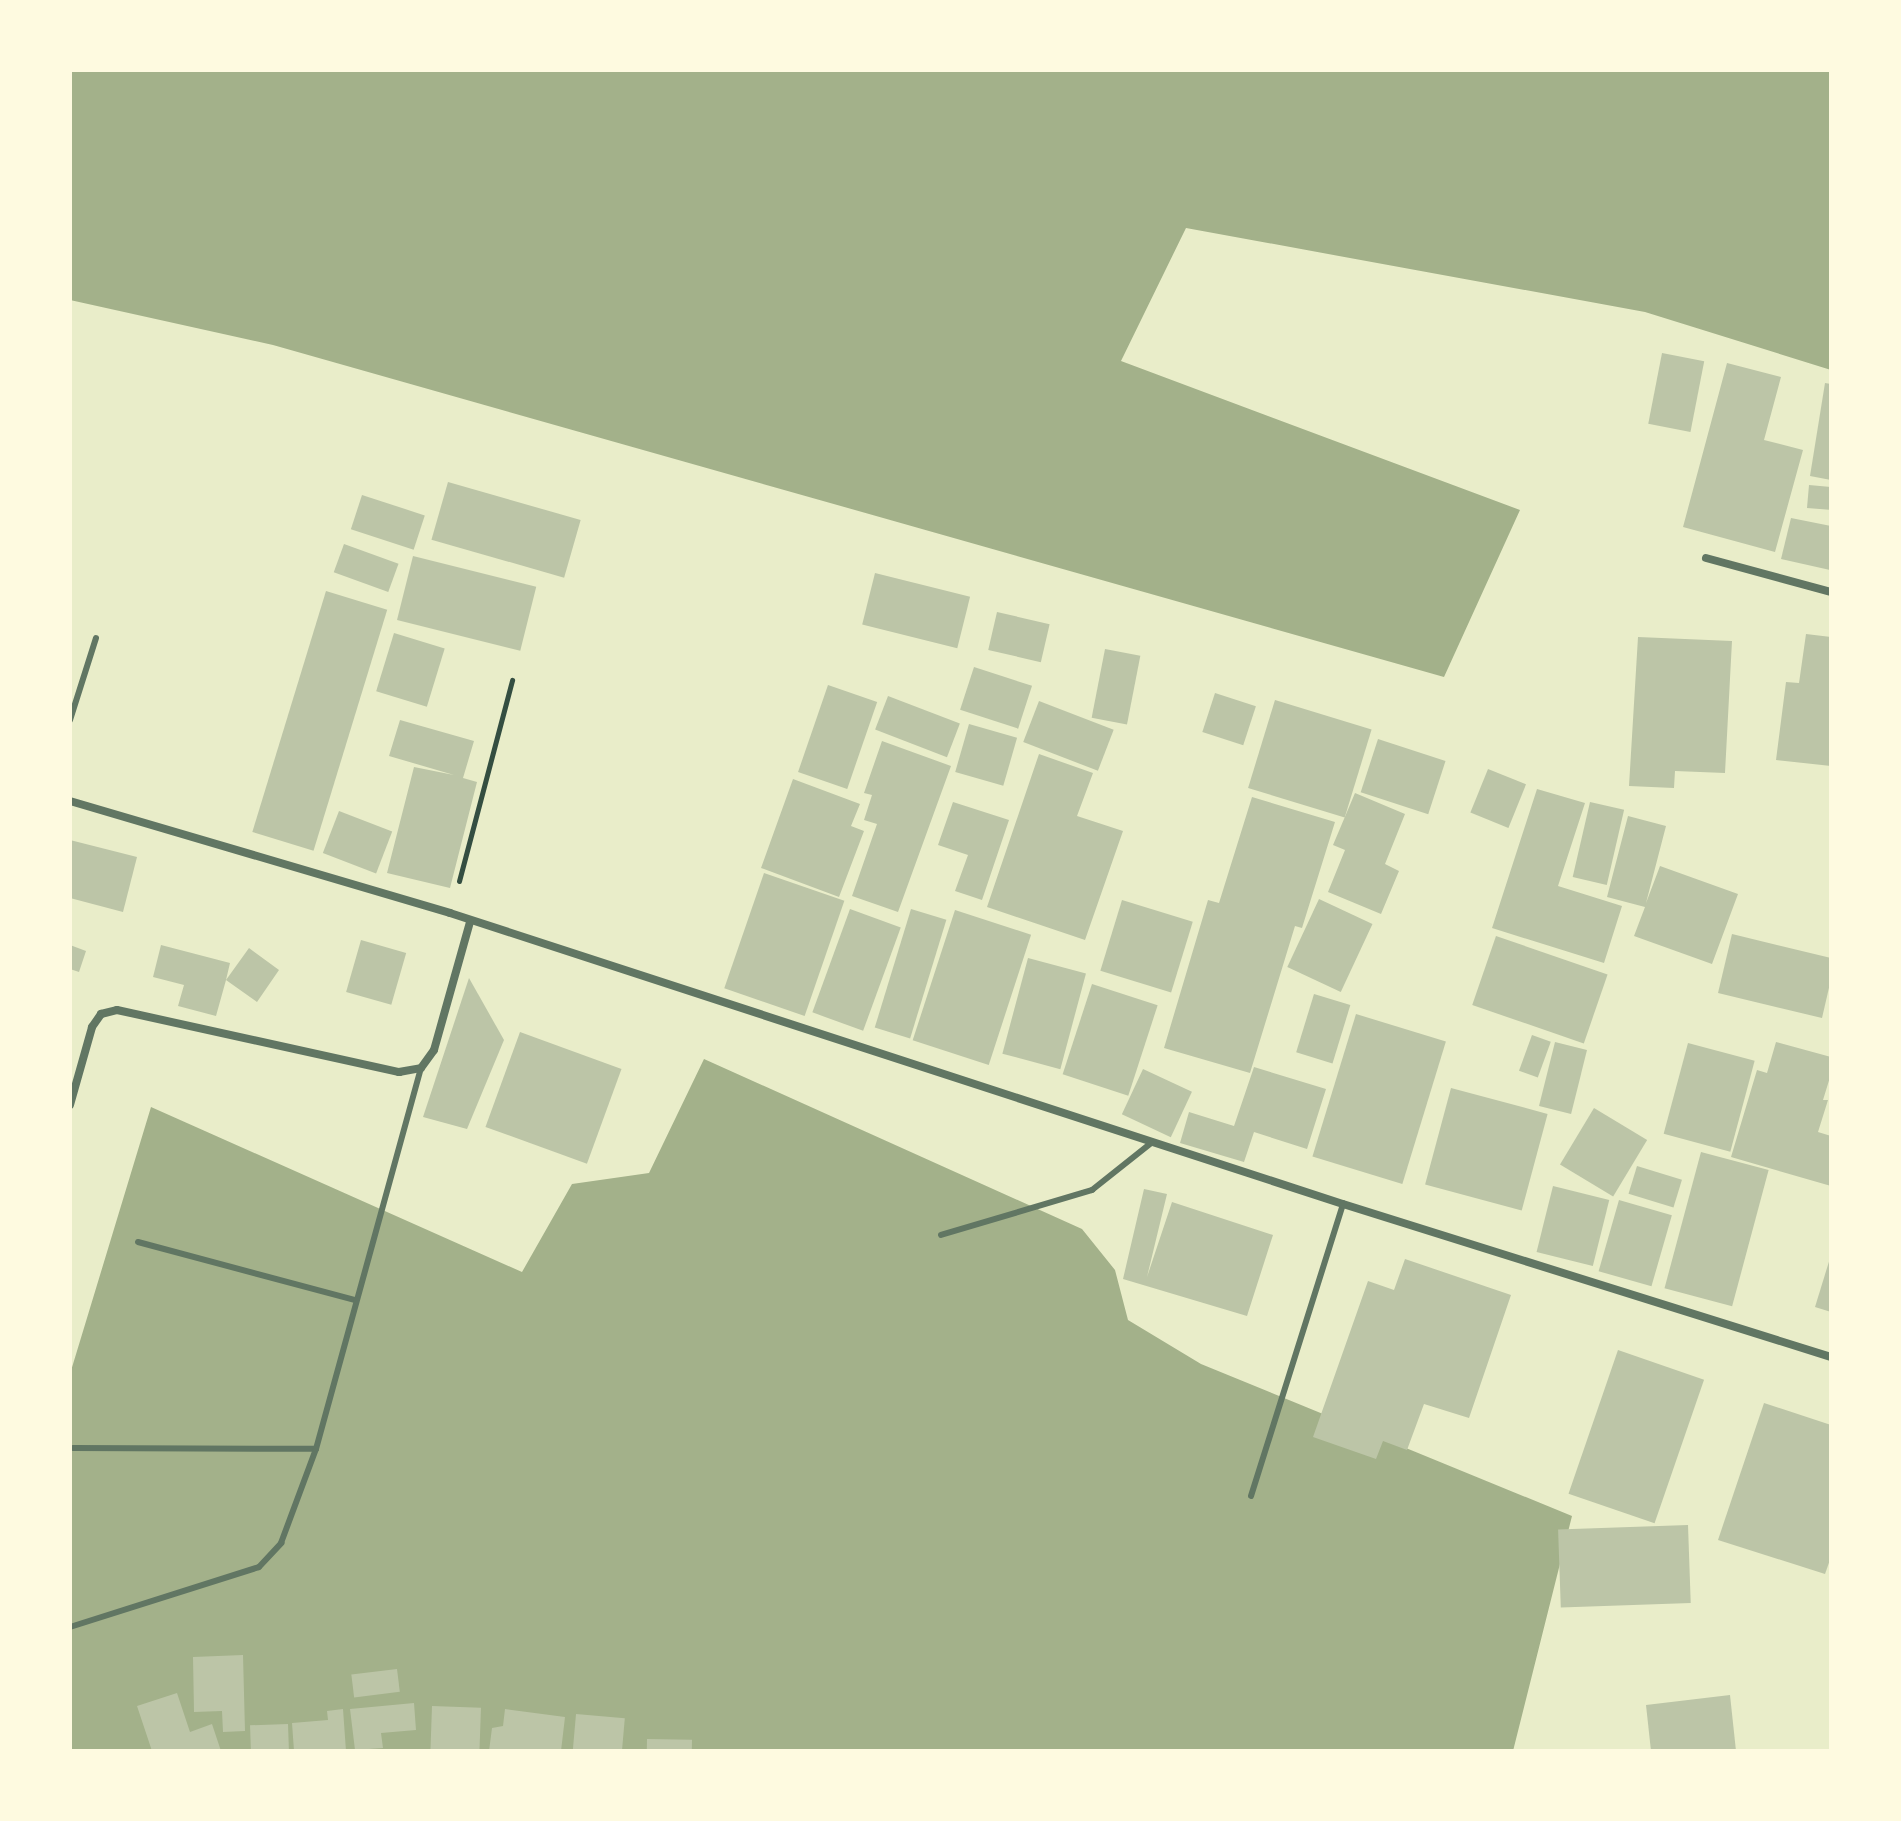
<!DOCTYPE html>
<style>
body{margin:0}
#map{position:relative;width:1901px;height:1821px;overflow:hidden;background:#e9edc9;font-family:"Roboto Serif",serif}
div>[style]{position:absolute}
.water>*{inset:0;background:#a3b18a}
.building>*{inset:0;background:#bcc5a7;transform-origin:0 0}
.path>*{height:5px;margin:-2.5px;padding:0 2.5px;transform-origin:2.5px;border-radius:2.5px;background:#344e41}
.service>*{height:6px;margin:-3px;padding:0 3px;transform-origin:3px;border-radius:3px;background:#617663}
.minor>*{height:8px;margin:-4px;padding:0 4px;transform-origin:4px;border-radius:4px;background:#617663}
span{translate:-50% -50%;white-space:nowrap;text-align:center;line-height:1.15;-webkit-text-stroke:6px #fefae0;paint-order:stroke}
.frame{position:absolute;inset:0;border:72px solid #fefae0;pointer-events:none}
</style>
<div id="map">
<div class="water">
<div style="clip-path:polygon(70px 70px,1831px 70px,1831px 370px,1645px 312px,1186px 228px,1121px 361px,1520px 510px,1444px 677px,273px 345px,70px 300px)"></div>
<div style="clip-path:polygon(704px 1059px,1082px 1229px,1115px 1270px,1128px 1320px,1201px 1364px,1572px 1516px,1513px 1751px,70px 1751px,70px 1374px,151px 1107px,522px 1272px,572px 1184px,649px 1173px)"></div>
</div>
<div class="building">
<div style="left:1662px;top:353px;width:43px;height:72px;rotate:11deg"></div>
<div style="clip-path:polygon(1727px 363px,1781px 377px,1764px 440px,1803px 450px,1775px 552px,1683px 527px)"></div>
<div style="clip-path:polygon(1825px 383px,1831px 384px,1831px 480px,1810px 476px)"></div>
<div style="left:448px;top:482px;width:138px;height:60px;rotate:16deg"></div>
<div style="left:1809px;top:485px;width:22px;height:23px;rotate:5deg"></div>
<div style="left:362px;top:495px;width:66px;height:36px;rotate:18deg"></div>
<div style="clip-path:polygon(1791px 518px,1831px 526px,1830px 570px,1781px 559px)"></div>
<div style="left:344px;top:544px;width:58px;height:30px;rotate:20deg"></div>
<div style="left:413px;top:556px;width:127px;height:66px;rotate:14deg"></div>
<div style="left:875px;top:573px;width:98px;height:53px;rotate:14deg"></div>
<div style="left:326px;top:591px;width:64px;height:252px;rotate:17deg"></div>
<div style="left:997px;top:612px;width:54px;height:39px;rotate:13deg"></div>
<div style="left:394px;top:633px;width:53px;height:61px;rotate:17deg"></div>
<div style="clip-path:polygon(1806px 634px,1831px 637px,1831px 766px,1776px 760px,1786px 682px,1799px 683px)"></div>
<div style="clip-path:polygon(1638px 637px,1732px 641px,1725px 773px,1675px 771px,1674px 788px,1629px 786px)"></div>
<div style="left:1105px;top:649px;width:36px;height:70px;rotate:11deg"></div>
<div style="left:974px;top:667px;width:61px;height:45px;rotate:18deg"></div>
<div style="left:828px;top:685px;width:52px;height:92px;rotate:19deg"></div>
<div style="left:1215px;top:693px;width:43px;height:41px;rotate:18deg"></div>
<div style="left:888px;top:696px;width:77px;height:36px;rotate:21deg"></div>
<div style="left:1275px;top:700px;width:101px;height:92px;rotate:17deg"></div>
<div style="left:1039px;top:701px;width:80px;height:44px;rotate:21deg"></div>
<div style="clip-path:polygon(400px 720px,474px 741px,463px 778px,477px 782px,450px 888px,387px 873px,414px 767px,454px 775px,389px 756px)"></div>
<div style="left:969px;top:724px;width:50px;height:50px;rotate:16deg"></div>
<div style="left:1378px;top:739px;width:71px;height:56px;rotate:18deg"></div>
<div style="clip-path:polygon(882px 741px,951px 766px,898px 912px,852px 896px,877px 824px,864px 820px,872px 795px,864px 793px)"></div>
<div style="clip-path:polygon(1039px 754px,1093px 773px,1077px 816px,1123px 831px,1085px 940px,987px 907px)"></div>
<div style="left:1488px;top:769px;width:41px;height:47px;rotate:22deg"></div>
<div style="clip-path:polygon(793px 779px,860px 804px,851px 826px,864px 831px,839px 897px,761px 868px)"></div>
<div style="clip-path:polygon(1537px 789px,1585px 803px,1558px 886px,1622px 906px,1604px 963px,1492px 928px)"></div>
<div style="clip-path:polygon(1355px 793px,1405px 814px,1385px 864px,1399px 871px,1381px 914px,1328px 892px,1345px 850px,1333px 845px)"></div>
<div style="clip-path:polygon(1252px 797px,1335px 822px,1302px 928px,1295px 926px,1250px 1073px,1164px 1048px,1208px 900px,1219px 903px)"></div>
<div style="clip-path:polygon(953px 802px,1009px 820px,982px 900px,955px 891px,968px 855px,938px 845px)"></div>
<div style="left:1590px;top:802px;width:35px;height:77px;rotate:13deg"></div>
<div style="left:339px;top:811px;width:57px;height:45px;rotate:21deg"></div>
<div style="clip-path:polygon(1628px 816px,1666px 826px,1646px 903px,1660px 866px,1738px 894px,1712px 964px,1634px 936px,1645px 907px,1607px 897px)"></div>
<div style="clip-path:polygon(70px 840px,137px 857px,123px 912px,70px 898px)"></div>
<div style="left:764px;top:873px;width:85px;height:122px;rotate:19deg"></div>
<div style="left:1319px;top:899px;width:59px;height:75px;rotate:25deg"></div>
<div style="left:1122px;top:900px;width:74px;height:74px;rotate:17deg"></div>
<div style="left:850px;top:909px;width:54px;height:110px;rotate:20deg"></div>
<div style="left:911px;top:909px;width:37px;height:124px;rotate:17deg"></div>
<div style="left:955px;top:910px;width:80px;height:137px;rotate:18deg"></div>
<div style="clip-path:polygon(1732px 934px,1831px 958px,1831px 979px,1822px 1018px,1718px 993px)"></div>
<div style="left:1496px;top:936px;width:118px;height:73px;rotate:19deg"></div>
<div style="left:361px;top:940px;width:47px;height:54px;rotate:16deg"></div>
<div style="clip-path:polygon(70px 945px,86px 951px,79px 972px,70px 969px)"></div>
<div style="clip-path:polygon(161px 945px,230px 963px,226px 980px,249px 948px,279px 970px,257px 1002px,226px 980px,216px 1016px,178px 1006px,184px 985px,153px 977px)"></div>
<div style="left:1028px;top:958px;width:60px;height:99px;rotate:15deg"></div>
<div style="clip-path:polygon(469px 978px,504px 1040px,467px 1129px,423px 1117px)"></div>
<div style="left:1092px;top:984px;width:69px;height:95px;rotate:18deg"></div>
<div style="left:1314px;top:994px;width:38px;height:61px;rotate:17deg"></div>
<div style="left:1356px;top:1014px;width:94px;height:149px;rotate:17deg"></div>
<div style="left:520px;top:1032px;width:108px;height:101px;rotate:20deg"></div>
<div style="left:1532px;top:1035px;width:20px;height:38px;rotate:20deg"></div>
<div style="left:1555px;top:1042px;width:33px;height:66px;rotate:14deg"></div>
<div style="clip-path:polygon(1776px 1042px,1831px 1057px,1831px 1074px,1823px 1100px,1828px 1100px,1818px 1132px,1831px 1136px,1831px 1186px,1731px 1157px,1757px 1070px,1767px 1073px)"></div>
<div style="left:1688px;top:1043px;width:69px;height:94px;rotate:15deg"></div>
<div style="clip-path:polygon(1254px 1067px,1326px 1089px,1307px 1149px,1254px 1132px,1244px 1162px,1180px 1143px,1189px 1112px,1234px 1126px)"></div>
<div style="left:1143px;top:1069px;width:54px;height:50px;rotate:25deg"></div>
<div style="left:1451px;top:1088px;width:100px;height:100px;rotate:15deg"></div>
<div style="left:1594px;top:1108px;width:62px;height:66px;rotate:31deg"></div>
<div style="left:1701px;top:1152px;width:70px;height:141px;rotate:15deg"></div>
<div style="left:1637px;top:1166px;width:47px;height:29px;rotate:17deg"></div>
<div style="left:1553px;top:1186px;width:58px;height:68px;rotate:14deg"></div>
<div style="clip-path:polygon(1144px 1189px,1167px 1194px,1147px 1277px,1172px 1202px,1273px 1235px,1247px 1316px,1123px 1279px)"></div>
<div style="left:1619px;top:1200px;width:55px;height:74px;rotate:16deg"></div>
<div style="clip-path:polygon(1831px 1255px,1831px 1312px,1815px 1307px)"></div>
<div style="clip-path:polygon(1405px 1259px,1511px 1295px,1469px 1418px,1424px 1404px,1407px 1450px,1383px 1441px,1376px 1459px,1313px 1437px,1368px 1281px,1394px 1290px)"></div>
<div style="left:1618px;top:1350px;width:91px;height:152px;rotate:19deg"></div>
<div style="clip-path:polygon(1764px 1403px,1831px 1425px,1831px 1557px,1825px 1574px,1718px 1540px)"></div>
<div style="left:1688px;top:1525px;width:78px;height:130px;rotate:88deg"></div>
<div style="clip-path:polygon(243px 1655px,245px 1731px,223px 1732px,222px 1711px,194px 1712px,193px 1657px)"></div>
<div style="left:397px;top:1669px;width:23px;height:46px;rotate:83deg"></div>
<div style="clip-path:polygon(177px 1693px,190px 1732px,212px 1724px,221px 1751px,152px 1751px,137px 1706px)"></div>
<div style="clip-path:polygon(1730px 1695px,1736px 1751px,1651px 1751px,1646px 1705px)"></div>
<div style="clip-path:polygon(414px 1703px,416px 1730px,381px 1733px,383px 1748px,355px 1750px,350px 1709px)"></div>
<div style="left:432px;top:1706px;width:49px;height:45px;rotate:2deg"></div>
<div style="clip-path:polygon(343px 1709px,346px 1751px,294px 1751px,292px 1723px,328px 1720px,327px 1711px)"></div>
<div style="clip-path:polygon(505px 1709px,565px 1717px,561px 1751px,489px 1751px,492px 1728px,503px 1726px)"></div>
<div style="left:576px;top:1714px;width:49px;height:37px;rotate:5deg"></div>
<div style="left:288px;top:1724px;width:27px;height:38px;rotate:88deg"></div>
<div style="left:647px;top:1739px;width:45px;height:12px;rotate:1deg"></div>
</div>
<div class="path">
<div style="left:459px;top:881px;width:208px;rotate:-75.2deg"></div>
</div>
<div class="service">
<div style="left:70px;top:720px;width:86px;rotate:-72.4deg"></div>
<div style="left:941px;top:1235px;width:158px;rotate:-16.6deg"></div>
<div style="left:1092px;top:1190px;width:75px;rotate:-38.5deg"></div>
<div style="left:138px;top:1242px;width:224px;rotate:15deg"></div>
<div style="left:73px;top:1448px;width:243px;rotate:0.2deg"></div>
<div style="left:1251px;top:1496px;width:306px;rotate:-72.5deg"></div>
<div style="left:70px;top:1627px;width:198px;rotate:-17.6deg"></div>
<div style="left:259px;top:1567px;width:33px;rotate:-47deg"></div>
<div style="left:281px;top:1543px;width:100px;rotate:-69.6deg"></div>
<div style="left:316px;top:1449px;width:395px;rotate:-74.6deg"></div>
</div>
<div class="minor">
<div style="left:1706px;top:558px;width:130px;rotate:15.2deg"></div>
<div style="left:70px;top:801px;width:396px;rotate:16.4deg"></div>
<div style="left:450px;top:913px;width:939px;rotate:18.05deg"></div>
<div style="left:1343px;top:1204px;width:511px;rotate:17.41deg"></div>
<div style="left:70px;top:1105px;width:81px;rotate:-74.2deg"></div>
<div style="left:92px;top:1027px;width:16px;rotate:-55deg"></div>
<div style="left:101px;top:1014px;width:16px;rotate:-14deg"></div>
<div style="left:117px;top:1010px;width:289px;rotate:12.4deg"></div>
<div style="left:399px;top:1072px;width:22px;rotate:-10deg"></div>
<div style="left:421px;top:1068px;width:22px;rotate:-54deg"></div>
<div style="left:434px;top:1050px;width:133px;rotate:-74.3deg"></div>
</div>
<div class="frame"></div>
</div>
